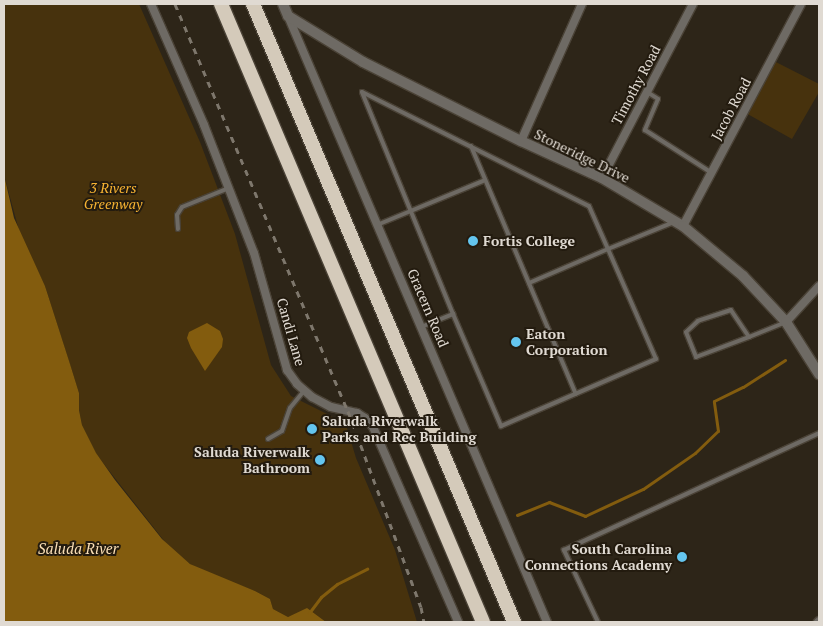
<!DOCTYPE html>
<style>
body{margin:0}
#map{position:relative;width:823px;height:626px;overflow:hidden;background:#2d2518;font-family:"PT Serif",serif}
div>[style]{position:absolute}
.green>*{inset:0;background:#47320d}
.water>*{inset:0;background:#835c0e}
.stream>*{height:3px;margin:-1.5px;padding:0 1.5px;transform-origin:1.5px;border-radius:1.5px;background:#835c0e}
.roads{filter:drop-shadow(1px 0 #4a4236) drop-shadow(-1px 0 #4a4236) drop-shadow(0 1px #4a4236) drop-shadow(0 -1px #4a4236)}
.service>*{height:4px;margin:-2px;padding:0 2px;transform-origin:2px;border-radius:2px;background:#6e6a64}
.minor>*{height:8px;margin:-4px;padding:0 4px;transform-origin:4px;border-radius:4px;background:#6e6a64}
.tertiary>*{height:10px;margin:-5px;padding:0 5px;transform-origin:5px;border-radius:5px;background:#6e6a64}
.motorway>*{height:14px;margin:-7px;padding:0 7px;transform-origin:7px;border-radius:7px;background:#d4caba}
.rail>*{height:3px;margin-top:-1.5px;transform-origin:0;background:repeating-linear-gradient(90deg,#7e776c 0 6px,transparent 0 12px)}
.dots>*{width:14px;height:14px;translate:-50% -50%;box-sizing:border-box;border:2px solid #231b0f;border-radius:50%}
span{translate:-50% -50%;white-space:nowrap;text-align:center;line-height:1.15;-webkit-text-stroke:4px #231b0f;paint-order:stroke}
.street-label{font-size:14px;color:#e0dad2}
.park-label{font-size:14px;color:#f7b332;font-style:italic}
.poi-label{font-size:14px;color:#e0dad2;font-weight:700}
.left{translate:0 -50%;text-align:left}
.right{translate:-100% -50%;text-align:right}
.water-label{font-size:15px;color:#fadfb6;font-style:italic}
.frame{position:absolute;inset:0;border:5px solid #e0dad2;pointer-events:none}
</style>
<div id="map">
<div class="green">
<div style="clip-path:polygon(4px 4px,139px 4px,200px 142px,235px 234px,271px 365px,291px 396px,329px 415px,347px 428px,356px 458px,395px 550px,417px 622px,326px 622px,311px 611px,288px 617px,273px 609px,270px 599px,255px 591px,205px 572px,190px 564px,169px 547px,96px 454px,82px 425px,79px 410px,79px 393px,45px 286px,20px 234px,4px 175px)"></div>
<div style="clip-path:polygon(772px 60px,819px 84px,819px 92px,792px 139px,744px 112px)"></div>
</div>
<div class="water">
<div style="clip-path:polygon(4px 175px,14px 218px,45px 286px,70px 364px,79px 393px,79px 410px,82px 425px,96px 453px,115px 480px,162px 539px,190px 564px,255px 591px,270px 599px,273px 609px,288px 617px,307px 608px,326px 622px,4px 622px)"></div>
<div style="clip-path:polygon(207px 323px,220px 331px,223px 339px,222px 347px,205px 371px,191px 348px,187px 338px,189px 332px)"></div>
</div>
<div class="stream">
<div style="left:517px;top:515px;width:35px;rotate:-22deg"></div>
<div style="left:549px;top:502px;width:39px;rotate:21deg"></div>
<div style="left:585px;top:516px;width:64px;rotate:-25deg"></div>
<div style="left:643px;top:489px;width:63px;rotate:-34.7deg"></div>
<div style="left:695px;top:453px;width:32px;rotate:-44deg"></div>
<div style="left:718px;top:431px;width:30px;rotate:-98deg"></div>
<div style="left:714px;top:401px;width:32px;rotate:-26deg"></div>
<div style="left:743px;top:387px;width:50px;rotate:-32.7deg"></div>
<div style="left:309px;top:613px;width:20px;rotate:-53deg"></div>
<div style="left:321px;top:597px;width:21px;rotate:-39deg"></div>
<div style="left:337px;top:584px;width:34px;rotate:-27deg"></div>
</div>
<div class="roads">
<div class="service">
<div style="left:647px;top:92px;width:13px;rotate:32deg"></div>
<div style="left:658px;top:99px;width:34px;rotate:113deg"></div>
<div style="left:645px;top:130px;width:80px;rotate:32.7deg"></div>
<div style="left:471px;top:146px;width:269px;rotate:67.1deg"></div>
<div style="left:377px;top:225px;width:117px;rotate:-22.6deg"></div>
<div style="left:178px;top:229px;width:14px;rotate:-94deg"></div>
<div style="left:177px;top:215px;width:9px;rotate:-58deg"></div>
<div style="left:182px;top:207px;width:51px;rotate:-22deg"></div>
<div style="left:453px;top:314px;width:122px;rotate:66.8deg"></div>
<div style="left:501px;top:426px;width:169px;rotate:-23.4deg"></div>
<div style="left:656px;top:359px;width:120px;rotate:-113.6deg"></div>
<div style="left:608px;top:249px;width:86px;rotate:156.7deg"></div>
<div style="left:421px;top:327px;width:35px;rotate:-22deg"></div>
<div style="left:453px;top:314px;width:240px;rotate:-112.3deg"></div>
<div style="left:362px;top:92px;width:254px;rotate:26.7deg"></div>
<div style="left:589px;top:206px;width:47px;rotate:66.2deg"></div>
<div style="left:608px;top:249px;width:71px;rotate:-22.2deg"></div>
<div style="left:749px;top:337px;width:32px;rotate:-124deg"></div>
<div style="left:731px;top:310px;width:35px;rotate:162deg"></div>
<div style="left:698px;top:321px;width:16px;rotate:137deg"></div>
<div style="left:686px;top:332px;width:27px;rotate:68deg"></div>
<div style="left:696px;top:357px;width:57px;rotate:-20.7deg"></div>
<div style="left:749px;top:337px;width:38px;rotate:-22deg"></div>
<div style="left:268px;top:439px;width:16px;rotate:-30deg"></div>
<div style="left:282px;top:431px;width:24px;rotate:-71deg"></div>
<div style="left:290px;top:408px;width:22px;rotate:-51deg"></div>
<div style="left:598px;top:622px;width:80px;rotate:-115.3deg"></div>
<div style="left:564px;top:550px;width:281px;rotate:-24.6deg"></div>
</div>
<div class="minor">
<div style="left:151px;top:4px;width:132px;rotate:66.3deg"></div>
<div style="left:204px;top:125px;width:137px;rotate:68.7deg"></div>
<div style="left:254px;top:253px;width:122px;rotate:74.2deg"></div>
<div style="left:287px;top:370px;width:17px;rotate:54deg"></div>
<div style="left:297px;top:384px;width:20px;rotate:41deg"></div>
<div style="left:312px;top:397px;width:21px;rotate:28deg"></div>
<div style="left:331px;top:407px;width:27px;rotate:13deg"></div>
<div style="left:357px;top:413px;width:9px;rotate:32deg"></div>
<div style="left:365px;top:418px;width:12px;rotate:48deg"></div>
<div style="left:373px;top:427px;width:213px;rotate:66.4deg"></div>
<div style="left:288px;top:16px;width:659px;rotate:66.86deg"></div>
<div style="left:521px;top:141px;width:150px;rotate:-66deg"></div>
<div style="left:602px;top:178px;width:196px;rotate:-62.4deg"></div>
<div style="left:683px;top:226px;width:251px;rotate:-62deg"></div>
<div style="left:786px;top:322px;width:49px;rotate:-47.5deg"></div>
<div style="left:818px;top:622px;width:1px;rotate:-45deg"></div>
</div>
<div class="tertiary">
<div style="left:283px;top:4px;width:13px;rotate:67deg"></div>
<div style="left:288px;top:16px;width:88px;rotate:31.5deg"></div>
<div style="left:363px;top:62px;width:177px;rotate:26.6deg"></div>
<div style="left:521px;top:141px;width:89px;rotate:24.6deg"></div>
<div style="left:602px;top:178px;width:94px;rotate:30.7deg"></div>
<div style="left:683px;top:226px;width:78px;rotate:39.8deg"></div>
<div style="left:743px;top:276px;width:63px;rotate:46.9deg"></div>
<div style="left:786px;top:322px;width:62px;rotate:57.6deg"></div>
</div>
<div class="motorway">
<div style="left:221px;top:4px;width:671px;rotate:67.03deg"></div>
<div style="left:253px;top:4px;width:671px;rotate:67.1deg"></div>
</div>
</div>
<div class="rail">
<div style="left:175px;top:4px;width:442px;rotate:67deg"></div>
<div style="left:348px;top:411px;width:209px;rotate:69.6deg"></div>
<div style="left:421px;top:607px;width:15px;rotate:79deg"></div>
</div>
<div class="dots">
<div style="left:473px;top:241px;background:#64c5ee"></div>
<div style="left:516px;top:342px;background:#64c5ee"></div>
<div style="left:312px;top:429px;background:#64c5ee"></div>
<div style="left:320px;top:460px;background:#64c5ee"></div>
<div style="left:682px;top:557px;background:#64c5ee"></div>
</div>
<div class="street-label">
<span style="left:636px;top:85px;rotate:-62deg">Timothy Road</span>
<span style="left:731px;top:109px;rotate:-62deg">Jacob Road</span>
<span style="left:582px;top:156px;rotate:26deg">Stoneridge Drive</span>
<span style="left:428px;top:308px;rotate:67deg">Gracern Road</span>
<span style="left:291px;top:332px;rotate:74deg">Candi Lane</span>
</div>
<div class="park-label">
<span style="left:113px;top:196px">3 Rivers<br>Greenway</span>
</div>
<div class="poi-label">
<span class="left" style="left:483px;top:241px">Fortis College</span>
<span class="left" style="left:526px;top:342px">Eaton<br>Corporation</span>
<span class="left" style="left:322px;top:429px">Saluda Riverwalk<br>Parks and Rec Building</span>
<span class="right" style="left:310px;top:460px">Saluda Riverwalk<br>Bathroom</span>
<span class="right" style="left:672px;top:557px">South Carolina<br>Connections Academy</span>
</div>
<div class="water-label">
<span style="left:78px;top:549px">Saluda River</span>
</div>
<div class="frame"></div>
</div>
